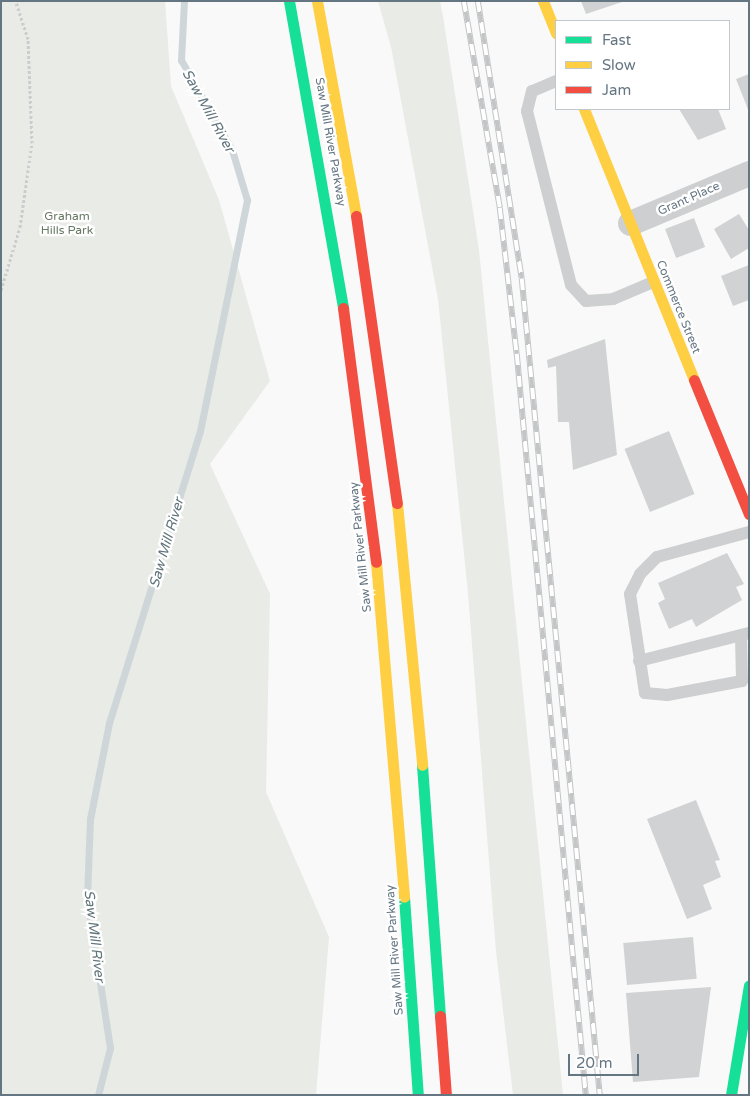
<!DOCTYPE html>
<style>
body{margin:0}
#map{position:relative;width:750px;height:1096px;overflow:hidden;background:#f9f9f9;font-family:"Varela Round",sans-serif}
div>[style]{position:absolute}
.green>*{inset:0;background:#e8ebe6}
.stream>*{height:7px;margin:-3.5px;padding:0 3.5px;transform-origin:3.5px;border-radius:3.5px;background:#ced6d9}
.building>*{inset:0;background:#d0d2d3;transform-origin:0 0}
.path>*{height:3px;margin-top:-1.5px;transform-origin:0;background:repeating-linear-gradient(90deg,#cbcccd 0 2.5px,transparent 0 5px)}
.lane>*{height:12px;margin:-6px;padding:0 6px;transform-origin:6px;border-radius:6px;background:#cecfd0}
.street>*{height:25px;margin:-12.5px;padding:0 12.5px;transform-origin:12.5px;border-radius:12.5px;background:#cecfd0}
.fast>*{height:11px;margin:-5.5px;padding:0 5.5px;transform-origin:5.5px;border-radius:5.5px;background:#16e098}
.slow>*{height:11px;margin:-5.5px;padding:0 5.5px;transform-origin:5.5px;border-radius:5.5px;background:#ffcf43}
.jam>*{height:11px;margin:-5.5px;padding:0 5.5px;transform-origin:5.5px;border-radius:5.5px;background:#f24e42}
.rail>*{height:5.5px;margin-top:-2.75px;transform-origin:0;background:repeating-linear-gradient(90deg,#fff 0 11px,#c3c5c6 0 22px);box-sizing:border-box;border-block:1px solid #c3c5c6}
span{translate:-50% -50%;white-space:nowrap;text-align:center;line-height:1.15;-webkit-text-stroke:5px #fff;paint-order:stroke}
.street-label{font-size:12px;color:#657683}
.park-label{font-size:12px;color:#687a64}
.water-label{font-size:14px;color:#60757c;font-style:italic}
.frame{position:absolute;inset:0;border:2px solid #657683;pointer-events:none}
.legend{position:absolute;left:555px;top:20px;width:175px;height:90px;box-sizing:border-box;background:#fff;border:1px solid #c1c8cd;margin:0;padding:6px 9px;list-style:none;font-size:15px;color:#657683}
.legend li{display:flex;align-items:center;gap:10px;height:25px}
.legend b{width:25px;border:1px solid #c1c8cd}
.scale{position:absolute;left:568px;top:1054px;width:71px;height:22px;box-sizing:border-box;border:2px solid #657683;border-top:0;padding-left:6px;font-size:15px;line-height:18px;white-space:nowrap;color:#657683;-webkit-text-stroke:4px #fff;paint-order:stroke}
</style>
<div id="map">
<div class="green">
<div style="clip-path:polygon(1px 1px,165px 1px,171px 86px,219px 200px,270px 381px,210px 464px,270px 594px,266px 792px,329px 937px,316px 1095px,1px 1095px)"></div>
<div style="clip-path:polygon(378px 1px,440px 1px,443px 16px,479px 250px,563px 1095px,513px 1095px,496px 951px,468px 593px,438px 299px,391px 47px)"></div>
</div>
<div class="stream">
<div style="left:98px;top:1095px;width:49px;rotate:-75.7deg"></div>
<div style="left:110px;top:1048px;width:153px;rotate:-98.7deg"></div>
<div style="left:87px;top:897px;width:78px;rotate:-87.8deg"></div>
<div style="left:90px;top:819px;width:98px;rotate:-78.8deg"></div>
<div style="left:109px;top:723px;width:306px;rotate:-72.7deg"></div>
<div style="left:200px;top:431px;width:236px;rotate:-78.5deg"></div>
<div style="left:247px;top:200px;width:52px;rotate:-106.7deg"></div>
<div style="left:232px;top:150px;width:103px;rotate:-119.5deg"></div>
<div style="left:181px;top:60px;width:59px;rotate:-87.1deg"></div>
</div>
<div class="building">
<div style="clip-path:polygon(581px 1px,625px 1px,586px 14px)"></div>
<div style="clip-path:polygon(749px 74px,749px 112px,736px 79px)"></div>
<div style="clip-path:polygon(679px 109px,718px 109px,726px 129px,698px 140px)"></div>
<div style="clip-path:polygon(739px 214px,749px 230px,749px 248px,731px 259px,714px 229px)"></div>
<div style="left:694px;top:218px;width:31px;height:31px;rotate:69deg"></div>
<div style="clip-path:polygon(749px 265px,749px 300px,733px 306px,721px 276px)"></div>
<div style="clip-path:polygon(605px 339px,617px 455px,573px 470px,569px 422px,558px 422px,556px 366px,548px 368px,547px 360px)"></div>
<div style="left:669px;top:431px;width:68px;height:48px;rotate:68deg"></div>
<div style="clip-path:polygon(727px 553px,744px 584px,736px 587px,742px 600px,696px 627px,692px 619px,669px 629px,658px 603px,665px 599px,658px 583px)"></div>
<div style="clip-path:polygon(696px 800px,720px 860px,715px 861px,721px 877px,703px 885px,712px 909px,687px 919px,647px 819px)"></div>
<div style="left:693px;top:937px;width:42px;height:70px;rotate:85deg"></div>
<div style="clip-path:polygon(711px 987px,699px 1077px,633px 1082px,626px 993px)"></div>
</div>
<div class="path">
<div style="left:1px;top:290px;width:66px;rotate:-73.2deg"></div>
<div style="left:20px;top:227px;width:85px;rotate:-81.9deg"></div>
<div style="left:32px;top:143px;width:104px;rotate:-92.2deg"></div>
<div style="left:28px;top:39px;width:40px;rotate:-108deg"></div>
</div>
<div class="lane">
<div style="left:556px;top:81px;width:26px;rotate:157deg"></div>
<div style="left:532px;top:91px;width:21px;rotate:104deg"></div>
<div style="left:527px;top:111px;width:179px;rotate:75.8deg"></div>
<div style="left:571px;top:285px;width:22px;rotate:47deg"></div>
<div style="left:586px;top:301px;width:27px;rotate:-4deg"></div>
<div style="left:613px;top:299px;width:43px;rotate:-23deg"></div>
<div style="left:741px;top:636px;width:45px;rotate:88.7deg"></div>
<div style="left:742px;top:681px;width:76px;rotate:169.4deg"></div>
<div style="left:667px;top:695px;width:22px;rotate:-175deg"></div>
<div style="left:645px;top:693px;width:100px;rotate:-98.6deg"></div>
<div style="left:630px;top:594px;width:22px;rotate:-63deg"></div>
<div style="left:640px;top:574px;width:24px;rotate:-45deg"></div>
<div style="left:657px;top:557px;width:95px;rotate:-15.2deg"></div>
<div style="left:639px;top:661px;width:114px;rotate:-14.3deg"></div>
</div>
<div class="street">
<div style="left:630px;top:223px;width:129px;rotate:-22.8deg"></div>
</div>
<div class="fast">
<div style="left:289px;top:1px;width:312px;rotate:80deg"></div>
<div style="left:422px;top:765px;width:252px;rotate:85.9deg"></div>
<div style="left:404px;top:897px;width:198px;rotate:86deg"></div>
<div style="left:731px;top:1095px;width:111px;rotate:-80.7deg"></div>
</div>
<div class="slow">
<div style="left:317px;top:1px;width:219px;rotate:79.7deg"></div>
<div style="left:543px;top:1px;width:35px;rotate:68deg"></div>
<div style="left:584px;top:109px;width:292px;rotate:67.9deg"></div>
<div style="left:397px;top:503px;width:263px;rotate:84.5deg"></div>
<div style="left:376px;top:562px;width:336px;rotate:85.2deg"></div>
</div>
<div class="jam">
<div style="left:356px;top:216px;width:290px;rotate:81.9deg"></div>
<div style="left:343px;top:308px;width:256px;rotate:82.6deg"></div>
<div style="left:694px;top:380px;width:145px;rotate:67.7deg"></div>
<div style="left:440px;top:1016px;width:79px;rotate:85.7deg"></div>
</div>
<div class="rail">
<div style="left:464px;top:1px;width:210px;rotate:80.1deg"></div>
<div style="left:500px;top:208px;width:147px;rotate:83.4deg"></div>
<div style="left:517px;top:354px;width:744px;rotate:84.68deg"></div>
<div style="left:478px;top:1px;width:281px;rotate:81deg"></div>
<div style="left:522px;top:279px;width:820px;rotate:84.54deg"></div>
</div>
<div class="street-label">
<span style="left:330px;top:142px;rotate:80deg">Saw Mill River Parkway</span>
<span style="left:689px;top:199px;rotate:-24deg">Grant Place</span>
<span style="left:678px;top:307px;rotate:68deg">Commerce Street</span>
<span style="left:361px;top:547px;rotate:-96deg">Saw Mill River Parkway</span>
<span style="left:395px;top:950px;rotate:-94deg">Saw Mill River Parkway</span>
</div>
<div class="park-label">
<span style="left:67px;top:224px">Graham<br>Hills Park</span>
</div>
<div class="water-label">
<span style="left:208px;top:111px;rotate:61deg">Saw Mill River</span>
<span style="left:167px;top:543px;rotate:-74deg">Saw Mill River</span>
<span style="left:94px;top:936px;rotate:83deg">Saw Mill River</span>
</div>
<div class="frame"></div>
<ul class="legend">
<li><b style="height:6px;background:#16e098"></b>Fast</li>
<li><b style="height:6px;background:#ffcf43"></b>Slow</li>
<li><b style="height:6px;background:#f24e42"></b>Jam</li>
</ul>
<div class="scale">20 m</div>
</div>
